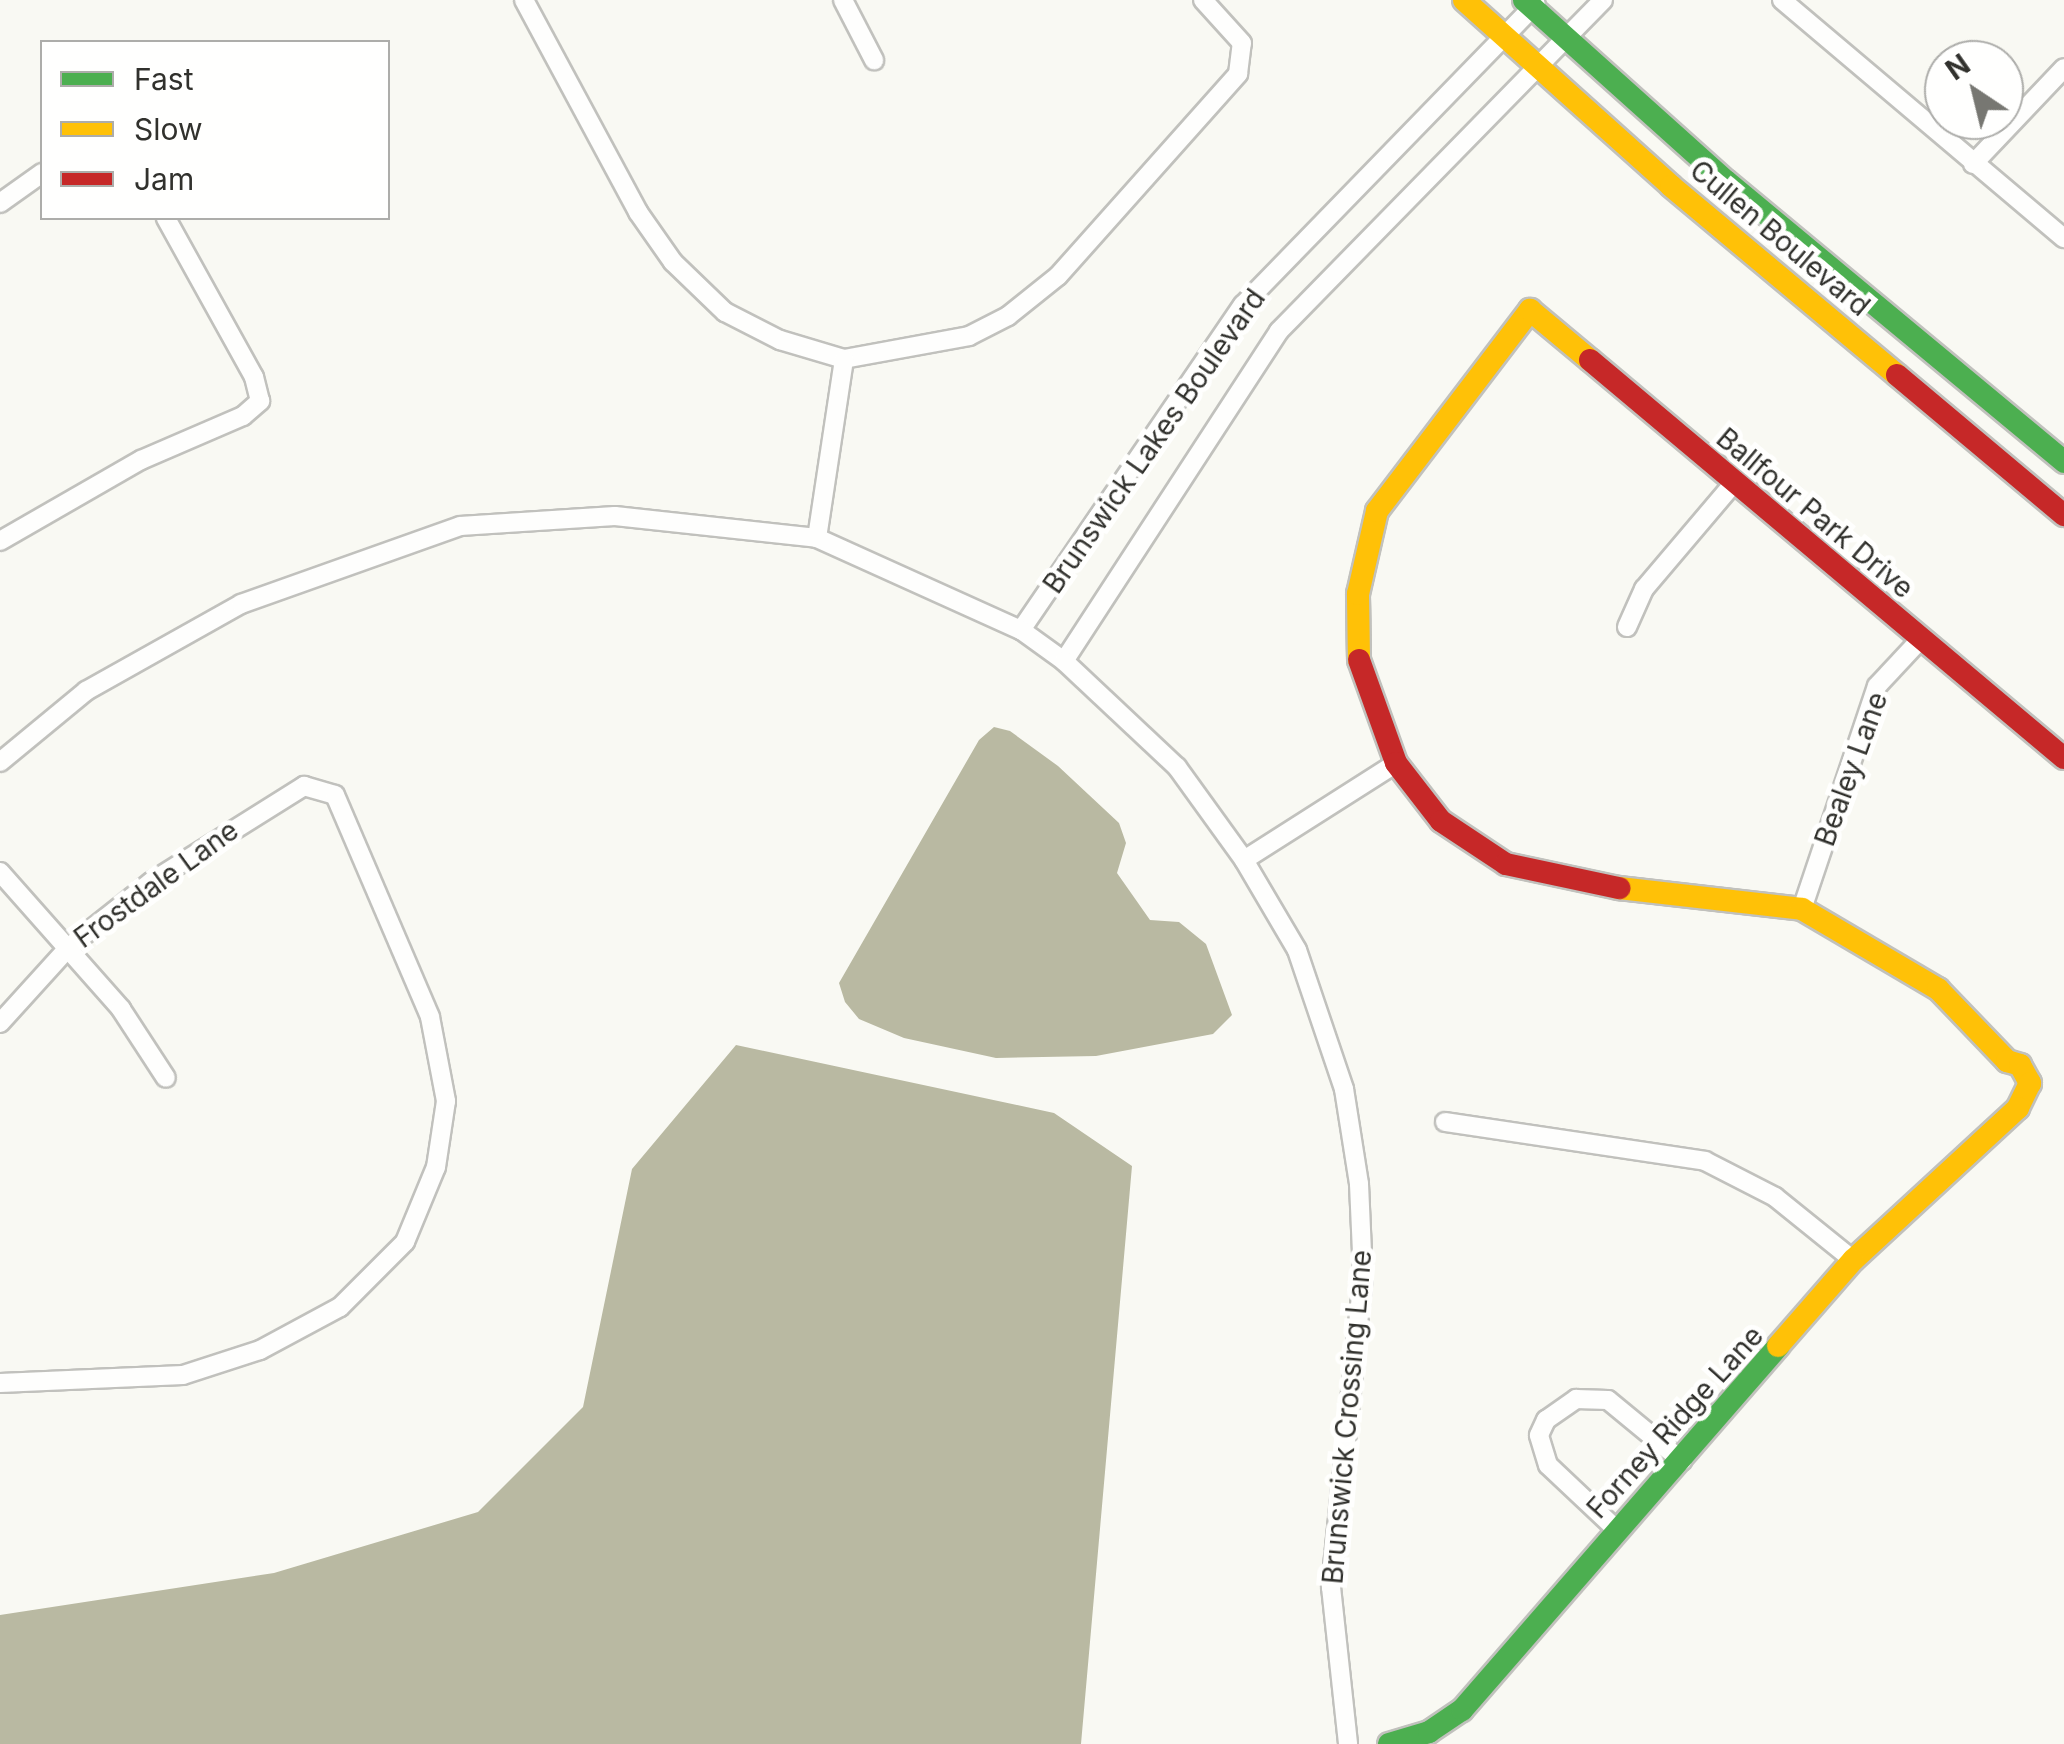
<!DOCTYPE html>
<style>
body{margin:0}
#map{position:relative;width:2064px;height:1744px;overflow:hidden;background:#f9f9f3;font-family:Inter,sans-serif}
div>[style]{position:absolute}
.water>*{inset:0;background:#b9b9a2}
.roads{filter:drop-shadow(2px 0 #c1c1bd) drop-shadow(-2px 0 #c1c1bd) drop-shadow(0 2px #c1c1bd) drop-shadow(0 -2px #c1c1bd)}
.street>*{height:18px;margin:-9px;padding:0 9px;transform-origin:9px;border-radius:9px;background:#fefefd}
.fast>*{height:22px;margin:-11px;padding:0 11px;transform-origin:11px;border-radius:11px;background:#4caf50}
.slow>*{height:22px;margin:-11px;padding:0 11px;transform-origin:11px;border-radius:11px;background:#ffc107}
.jam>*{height:22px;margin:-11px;padding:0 11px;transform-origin:11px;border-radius:11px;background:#c62828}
span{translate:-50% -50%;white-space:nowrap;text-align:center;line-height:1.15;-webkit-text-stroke:10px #fffffe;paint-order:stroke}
.street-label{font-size:28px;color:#31312d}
.legend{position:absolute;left:40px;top:40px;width:350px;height:180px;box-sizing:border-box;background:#fffffe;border:2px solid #adadaa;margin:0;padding:12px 18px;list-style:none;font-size:30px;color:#31312d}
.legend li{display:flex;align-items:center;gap:20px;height:50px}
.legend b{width:50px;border:2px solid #adadaa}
.north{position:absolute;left:1924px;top:40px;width:100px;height:100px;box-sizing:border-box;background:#fffffe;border:2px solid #adadaa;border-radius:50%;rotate:325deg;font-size:28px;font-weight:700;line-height:40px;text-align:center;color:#31312d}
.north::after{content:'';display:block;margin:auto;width:35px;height:45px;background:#777772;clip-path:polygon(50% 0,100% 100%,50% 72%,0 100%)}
</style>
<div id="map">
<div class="water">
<div style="clip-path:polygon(994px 727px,1010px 731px,1058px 766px,1119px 823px,1126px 843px,1117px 873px,1150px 920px,1179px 922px,1206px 944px,1232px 1015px,1213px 1034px,1096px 1056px,996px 1058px,904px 1038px,859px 1019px,845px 1002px,839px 983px,979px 740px)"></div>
<div style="clip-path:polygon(736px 1045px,1054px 1113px,1132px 1166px,1081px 1744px,0 1744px,0 1615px,274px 1573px,478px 1512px,583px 1407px,632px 1169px)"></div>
</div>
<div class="roads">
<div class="street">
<div style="left:524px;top:0;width:241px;rotate:61.7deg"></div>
<div style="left:638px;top:212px;width:61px;rotate:55deg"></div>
<div style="left:673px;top:262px;width:72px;rotate:43.9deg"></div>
<div style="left:725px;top:312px;width:62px;rotate:27deg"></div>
<div style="left:780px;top:340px;width:67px;rotate:16.5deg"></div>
<div style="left:844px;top:359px;width:127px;rotate:-10.4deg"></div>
<div style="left:969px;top:336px;width:44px;rotate:-27.1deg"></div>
<div style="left:1008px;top:316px;width:64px;rotate:-38.7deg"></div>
<div style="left:1058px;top:276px;width:271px;rotate:-48.3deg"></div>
<div style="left:1238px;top:74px;width:31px;rotate:-83deg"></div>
<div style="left:1242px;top:43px;width:58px;rotate:-132.2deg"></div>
<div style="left:843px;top:0;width:68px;rotate:62.7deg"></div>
<div style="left:1782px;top:0;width:369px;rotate:40.2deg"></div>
<div style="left:1973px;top:164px;width:132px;rotate:-46.5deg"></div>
<div style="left:0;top:203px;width:52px;rotate:-35.5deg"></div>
<div style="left:817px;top:538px;width:181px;rotate:-81.4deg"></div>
<div style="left:0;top:541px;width:163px;rotate:-29.9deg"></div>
<div style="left:141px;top:460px;width:111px;rotate:-23.3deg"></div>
<div style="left:243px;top:416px;width:23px;rotate:-41deg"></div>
<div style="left:260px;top:401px;width:25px;rotate:-104deg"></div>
<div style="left:254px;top:377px;width:182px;rotate:-119deg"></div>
<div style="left:1627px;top:627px;width:42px;rotate:-65.9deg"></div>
<div style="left:1644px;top:589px;width:139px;rotate:-49.7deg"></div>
<div style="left:1021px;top:630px;width:394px;rotate:-55.7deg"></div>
<div style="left:1243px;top:305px;width:420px;rotate:-45.8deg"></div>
<div style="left:1064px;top:661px;width:394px;rotate:-56.9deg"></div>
<div style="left:1279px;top:331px;width:463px;rotate:-45.6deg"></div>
<div style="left:0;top:762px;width:112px;rotate:-39.5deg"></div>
<div style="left:86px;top:691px;width:178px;rotate:-29.3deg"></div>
<div style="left:241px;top:604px;width:232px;rotate:-19.6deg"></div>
<div style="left:460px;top:526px;width:155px;rotate:-3.7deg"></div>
<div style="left:615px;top:516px;width:203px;rotate:6.2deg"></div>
<div style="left:817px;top:538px;width:224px;rotate:24.3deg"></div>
<div style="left:1021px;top:630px;width:53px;rotate:35.8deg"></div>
<div style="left:1064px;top:661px;width:155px;rotate:43.2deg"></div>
<div style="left:1177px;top:767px;width:115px;rotate:54.2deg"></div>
<div style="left:1244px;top:860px;width:104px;rotate:59.5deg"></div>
<div style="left:1297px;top:950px;width:147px;rotate:71.3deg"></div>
<div style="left:1344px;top:1089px;width:96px;rotate:81deg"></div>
<div style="left:1359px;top:1184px;width:92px;rotate:87.5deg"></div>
<div style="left:1363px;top:1276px;width:313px;rotate:95.9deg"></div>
<div style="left:1331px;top:1587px;width:158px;rotate:83.8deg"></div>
<div style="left:1244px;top:860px;width:180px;rotate:-32.5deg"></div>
<div style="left:0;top:872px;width:183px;rotate:48.5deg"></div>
<div style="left:121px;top:1009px;width:82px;rotate:56.9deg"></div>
<div style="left:1802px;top:909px;width:235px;rotate:-71.4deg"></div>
<div style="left:1877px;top:686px;width:62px;rotate:-47deg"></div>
<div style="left:0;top:1023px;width:103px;rotate:-47.8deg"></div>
<div style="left:69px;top:947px;width:105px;rotate:-38.4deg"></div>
<div style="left:151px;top:882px;width:181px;rotate:-32.1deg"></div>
<div style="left:304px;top:786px;width:32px;rotate:16deg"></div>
<div style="left:335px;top:795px;width:241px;rotate:66.8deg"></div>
<div style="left:430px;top:1017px;width:86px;rotate:79.2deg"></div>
<div style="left:446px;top:1101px;width:67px;rotate:98.6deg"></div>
<div style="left:436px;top:1167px;width:81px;rotate:112.5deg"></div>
<div style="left:405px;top:1242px;width:92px;rotate:135deg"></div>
<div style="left:340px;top:1307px;width:91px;rotate:151.7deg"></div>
<div style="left:260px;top:1350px;width:81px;rotate:162deg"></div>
<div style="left:183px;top:1375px;width:183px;rotate:177.5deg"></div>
<div style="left:1445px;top:1122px;width:263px;rotate:8.5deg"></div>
<div style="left:1705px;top:1161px;width:79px;rotate:27.2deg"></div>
<div style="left:1775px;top:1197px;width:100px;rotate:38.9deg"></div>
<div style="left:1618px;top:1531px;width:96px;rotate:-136.7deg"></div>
<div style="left:1548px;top:1465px;width:31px;rotate:-107deg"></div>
<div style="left:1539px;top:1435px;width:17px;rotate:-65deg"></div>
<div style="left:1546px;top:1420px;width:37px;rotate:-35deg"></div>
<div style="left:1576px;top:1399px;width:32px;rotate:2deg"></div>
<div style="left:1608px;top:1400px;width:96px;rotate:39.5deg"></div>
</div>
<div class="fast">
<div style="left:1524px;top:0;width:271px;rotate:41.9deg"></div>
<div style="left:1726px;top:181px;width:440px;rotate:39.7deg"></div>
<div style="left:1389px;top:1744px;width:42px;rotate:-16.7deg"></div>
<div style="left:1429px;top:1732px;width:40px;rotate:-34deg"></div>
<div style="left:1462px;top:1710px;width:482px;rotate:-49deg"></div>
</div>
<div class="slow">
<div style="left:1464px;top:0;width:278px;rotate:41.9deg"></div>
<div style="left:1671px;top:186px;width:295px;rotate:39.9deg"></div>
<div style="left:1359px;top:660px;width:66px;rotate:-90.9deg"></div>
<div style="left:1358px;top:594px;width:85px;rotate:-77.1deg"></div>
<div style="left:1377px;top:511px;width:253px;rotate:-52.7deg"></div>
<div style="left:1530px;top:310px;width:78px;rotate:39.8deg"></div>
<div style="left:1619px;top:888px;width:184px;rotate:6.5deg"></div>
<div style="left:1802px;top:909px;width:158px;rotate:30.5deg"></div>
<div style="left:1938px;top:989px;width:100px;rotate:46.2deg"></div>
<div style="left:2007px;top:1061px;width:14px;rotate:17deg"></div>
<div style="left:2020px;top:1065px;width:21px;rotate:61deg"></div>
<div style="left:2030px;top:1083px;width:28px;rotate:116deg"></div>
<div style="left:2018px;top:1108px;width:224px;rotate:137.3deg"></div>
<div style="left:1853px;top:1260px;width:114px;rotate:131.1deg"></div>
</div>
<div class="jam">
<div style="left:1590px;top:360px;width:619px;rotate:40.02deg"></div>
<div style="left:1897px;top:375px;width:218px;rotate:40deg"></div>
<div style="left:1359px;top:660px;width:109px;rotate:70.2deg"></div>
<div style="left:1396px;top:763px;width:73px;rotate:52.2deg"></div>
<div style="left:1441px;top:821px;width:78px;rotate:33.5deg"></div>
<div style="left:1506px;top:864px;width:116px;rotate:12deg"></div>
</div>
</div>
<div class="street-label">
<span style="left:1780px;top:238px;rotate:40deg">Cullen Boulevard</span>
<span style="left:1154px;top:441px;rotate:-55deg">Brunswick Lakes Boulevard</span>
<span style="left:1815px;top:513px;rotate:40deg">Ballfour Park Drive</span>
<span style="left:1851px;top:769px;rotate:-70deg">Bealey Lane</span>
<span style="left:156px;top:884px;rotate:-36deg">Frostdale Lane</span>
<span style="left:1347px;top:1417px;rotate:-85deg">Brunswick Crossing Lane</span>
<span style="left:1675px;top:1422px;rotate:-48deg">Forney Ridge Lane</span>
</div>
<ul class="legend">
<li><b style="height:12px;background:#4caf50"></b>Fast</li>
<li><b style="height:12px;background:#ffc107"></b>Slow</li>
<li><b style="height:12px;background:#c62828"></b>Jam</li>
</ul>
<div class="north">N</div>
</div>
